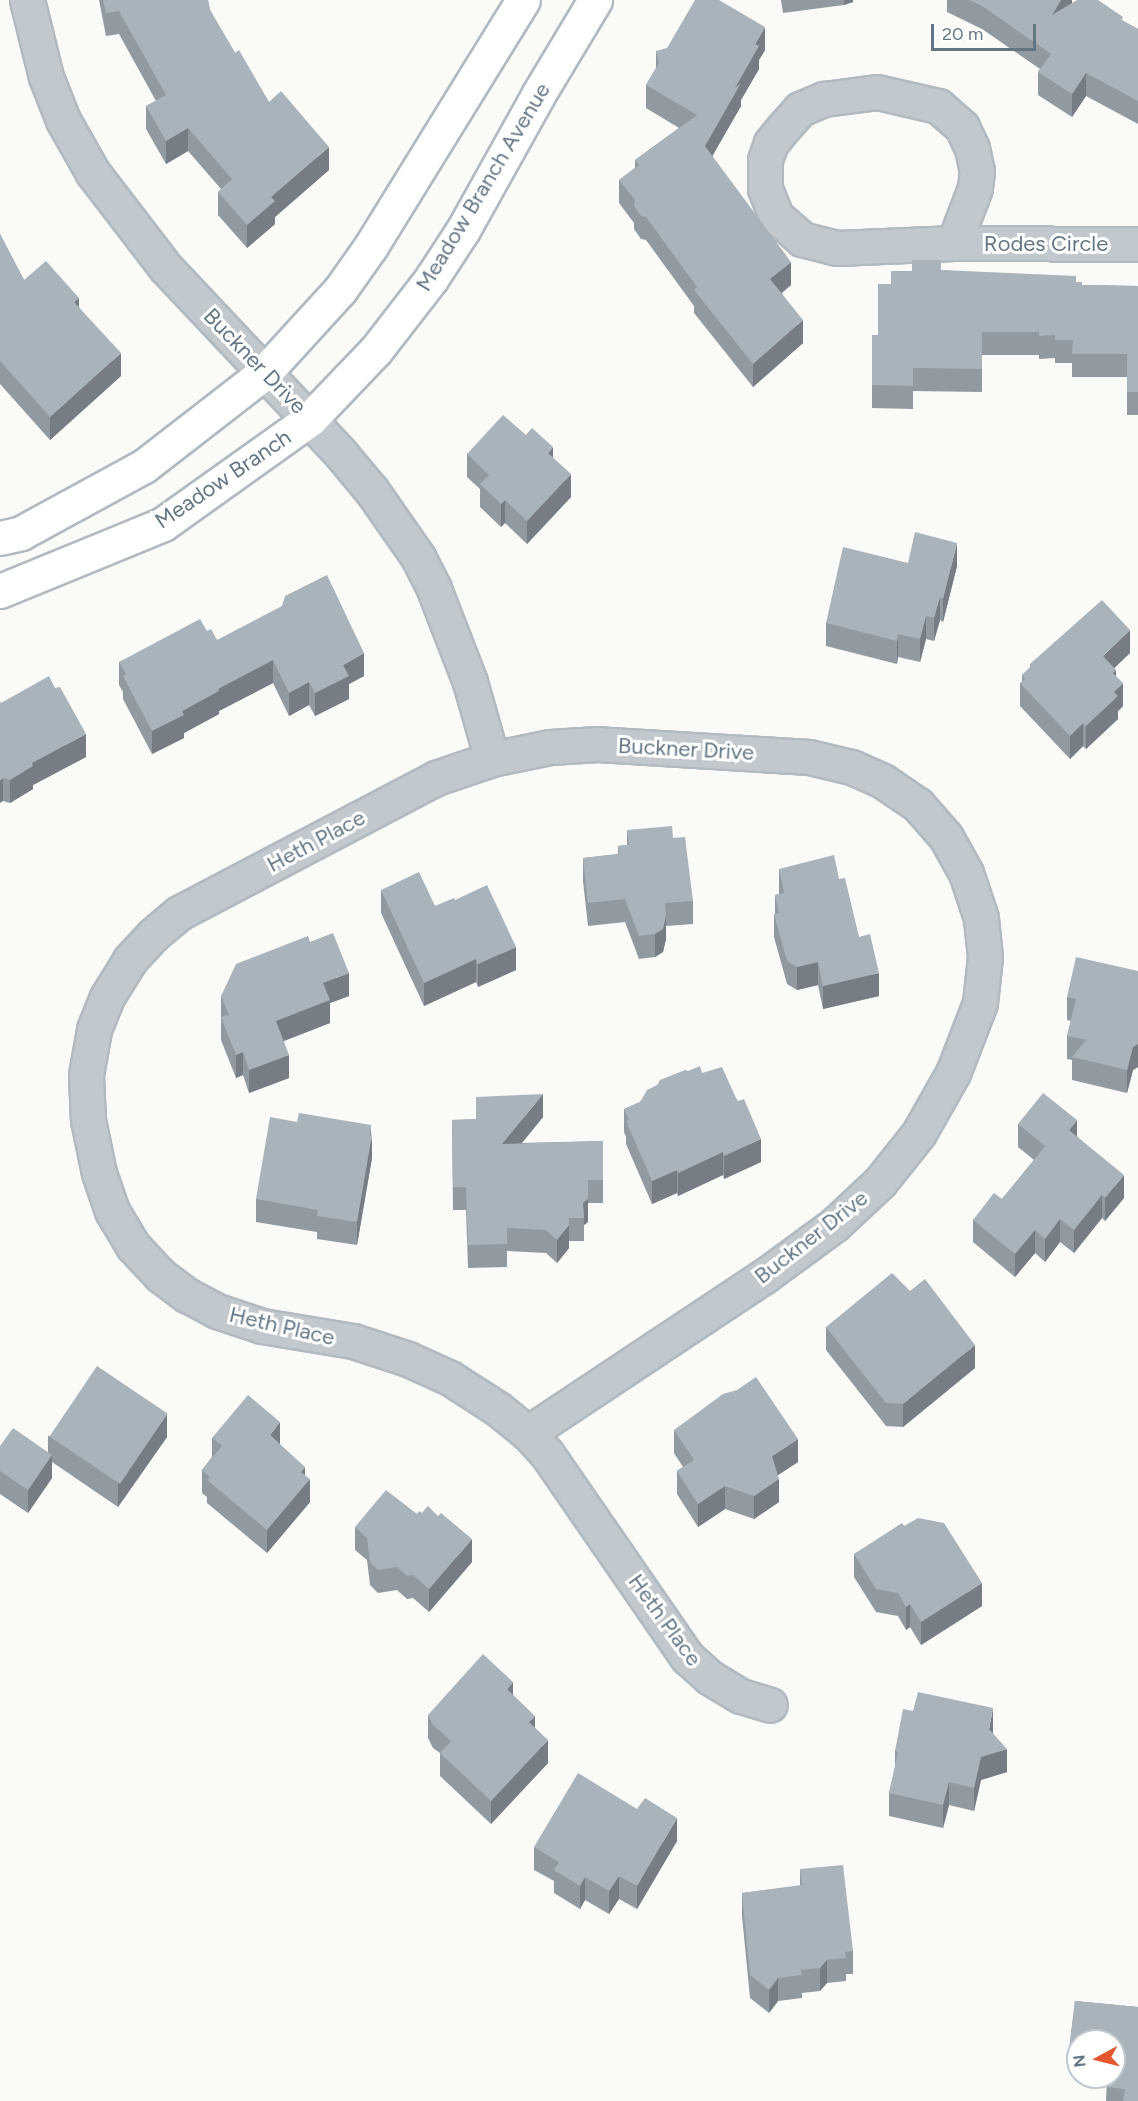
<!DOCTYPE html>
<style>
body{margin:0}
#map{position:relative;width:1138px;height:2101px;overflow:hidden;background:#fafaf8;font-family:Figtree,sans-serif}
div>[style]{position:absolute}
.roads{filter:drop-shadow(2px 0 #b3babf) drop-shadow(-2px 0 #b3babf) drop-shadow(0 2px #b3babf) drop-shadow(0 -2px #b3babf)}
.street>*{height:33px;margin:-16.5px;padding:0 16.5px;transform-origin:16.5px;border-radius:16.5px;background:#c3c8cc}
.secondary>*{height:33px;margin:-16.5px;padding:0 16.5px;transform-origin:16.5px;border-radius:16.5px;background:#fff}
.wall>*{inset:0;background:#929a9f}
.shaded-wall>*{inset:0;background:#777d82}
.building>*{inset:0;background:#aab3b9;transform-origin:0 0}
span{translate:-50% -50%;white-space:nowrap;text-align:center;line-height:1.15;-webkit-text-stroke:6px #fff;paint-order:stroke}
.street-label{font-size:22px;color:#657683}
.north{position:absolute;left:1066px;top:2029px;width:60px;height:60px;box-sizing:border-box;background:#fff;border:2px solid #c1c8cd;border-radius:50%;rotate:263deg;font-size:16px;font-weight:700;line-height:24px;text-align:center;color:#657683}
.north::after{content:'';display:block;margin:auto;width:21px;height:27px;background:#e4572e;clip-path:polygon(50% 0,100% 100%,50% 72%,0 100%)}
.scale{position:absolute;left:931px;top:24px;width:105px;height:27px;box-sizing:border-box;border:3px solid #657683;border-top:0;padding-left:8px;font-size:18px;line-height:21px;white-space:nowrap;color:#657683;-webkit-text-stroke:4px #fff;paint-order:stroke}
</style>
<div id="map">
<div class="roads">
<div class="street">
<div style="left:27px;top:0;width:79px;rotate:76.1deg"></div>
<div style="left:46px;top:77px;width:46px;rotate:68.4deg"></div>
<div style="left:63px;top:120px;width:61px;rotate:60.5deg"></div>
<div style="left:93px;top:173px;width:118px;rotate:52.5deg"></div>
<div style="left:165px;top:267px;width:257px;rotate:46.7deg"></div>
<div style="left:341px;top:454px;width:48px;rotate:50deg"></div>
<div style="left:372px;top:491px;width:80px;rotate:55.1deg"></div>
<div style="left:418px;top:557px;width:36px;rotate:63deg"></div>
<div style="left:434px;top:589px;width:100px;rotate:68.8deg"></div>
<div style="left:470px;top:682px;width:80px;rotate:74.1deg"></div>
<div style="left:877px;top:92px;width:63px;rotate:12.9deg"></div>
<div style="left:938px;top:106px;width:32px;rotate:41deg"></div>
<div style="left:962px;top:127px;width:23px;rotate:65deg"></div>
<div style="left:972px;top:148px;width:24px;rotate:78deg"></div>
<div style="left:977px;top:171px;width:17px;rotate:97deg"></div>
<div style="left:975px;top:188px;width:59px;rotate:110.9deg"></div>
<div style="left:954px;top:243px;width:117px;rotate:177.6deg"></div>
<div style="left:837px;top:248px;width:36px;rotate:-166deg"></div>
<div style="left:802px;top:239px;width:35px;rotate:-139deg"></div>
<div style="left:776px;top:216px;width:29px;rotate:-112deg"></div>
<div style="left:765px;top:189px;width:29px;rotate:-90deg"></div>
<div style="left:765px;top:160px;width:18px;rotate:-71deg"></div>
<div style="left:771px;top:143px;width:21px;rotate:-51deg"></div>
<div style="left:784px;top:127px;width:24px;rotate:-48deg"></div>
<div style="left:800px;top:109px;width:26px;rotate:-23deg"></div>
<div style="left:824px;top:99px;width:53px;rotate:-7.5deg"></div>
<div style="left:954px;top:243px;width:184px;rotate:0.3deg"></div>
<div style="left:528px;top:1433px;width:282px;rotate:-33.6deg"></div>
<div style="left:763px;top:1277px;width:88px;rotate:-36.2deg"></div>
<div style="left:834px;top:1225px;width:63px;rotate:-43.1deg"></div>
<div style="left:880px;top:1182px;width:63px;rotate:-51.5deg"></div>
<div style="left:919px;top:1133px;width:69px;rotate:-60.5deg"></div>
<div style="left:953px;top:1073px;width:75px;rotate:-68.9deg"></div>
<div style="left:980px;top:1003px;width:46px;rotate:-83.8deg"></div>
<div style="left:985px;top:957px;width:39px;rotate:-96deg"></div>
<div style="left:981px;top:918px;width:47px;rotate:-108.4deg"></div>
<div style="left:966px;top:873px;width:41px;rotate:-119.1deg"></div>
<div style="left:946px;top:837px;width:43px;rotate:-131.2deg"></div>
<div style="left:918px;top:805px;width:42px;rotate:-145.6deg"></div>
<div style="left:883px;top:781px;width:35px;rotate:-156deg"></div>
<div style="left:851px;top:767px;width:43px;rotate:-166.6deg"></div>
<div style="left:809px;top:757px;width:211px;rotate:-176.5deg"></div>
<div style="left:598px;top:744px;width:48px;rotate:176.4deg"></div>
<div style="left:550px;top:747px;width:59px;rotate:168.3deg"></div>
<div style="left:492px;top:759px;width:59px;rotate:161.3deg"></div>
<div style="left:436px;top:778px;width:290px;rotate:152.3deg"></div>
<div style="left:179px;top:913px;width:34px;rotate:140deg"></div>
<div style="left:153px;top:935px;width:34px;rotate:133deg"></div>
<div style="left:130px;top:960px;width:44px;rotate:121.9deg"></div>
<div style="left:107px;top:997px;width:35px;rotate:112deg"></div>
<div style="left:94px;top:1030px;width:46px;rotate:100.1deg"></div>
<div style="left:86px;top:1075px;width:45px;rotate:87.5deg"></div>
<div style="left:88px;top:1120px;width:54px;rotate:78.3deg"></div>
<div style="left:99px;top:1173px;width:40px;rotate:71.1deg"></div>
<div style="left:112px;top:1211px;width:41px;rotate:59deg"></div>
<div style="left:133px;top:1246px;width:40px;rotate:47deg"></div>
<div style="left:160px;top:1275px;width:34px;rotate:37deg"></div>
<div style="left:187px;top:1295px;width:34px;rotate:28deg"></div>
<div style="left:217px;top:1311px;width:47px;rotate:18.4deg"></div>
<div style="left:262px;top:1326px;width:92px;rotate:9.4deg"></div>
<div style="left:353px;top:1341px;width:58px;rotate:18.1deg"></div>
<div style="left:408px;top:1359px;width:46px;rotate:24.3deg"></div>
<div style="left:450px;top:1378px;width:57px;rotate:32.9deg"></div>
<div style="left:498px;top:1409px;width:38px;rotate:39deg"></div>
<div style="left:528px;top:1433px;width:28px;rotate:48deg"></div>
<div style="left:547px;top:1454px;width:247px;rotate:55.4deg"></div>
<div style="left:687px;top:1657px;width:30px;rotate:42deg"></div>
<div style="left:709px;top:1677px;width:37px;rotate:31deg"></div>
<div style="left:741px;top:1696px;width:30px;rotate:17deg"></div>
</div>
<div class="secondary">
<div style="left:0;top:538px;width:22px;rotate:-13deg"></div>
<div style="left:21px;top:533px;width:140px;rotate:-28.6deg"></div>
<div style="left:144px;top:466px;width:153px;rotate:-37.8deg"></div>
<div style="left:265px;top:372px;width:111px;rotate:-47.6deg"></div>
<div style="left:340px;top:290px;width:54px;rotate:-54.8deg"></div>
<div style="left:371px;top:246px;width:289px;rotate:-58.3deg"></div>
<div style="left:0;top:591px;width:176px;rotate:-22.3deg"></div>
<div style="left:163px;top:524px;width:181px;rotate:-35.5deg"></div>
<div style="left:310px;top:419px;width:95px;rotate:-46.3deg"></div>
<div style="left:376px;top:350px;width:90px;rotate:-52.2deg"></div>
<div style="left:431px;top:279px;width:59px;rotate:-56.9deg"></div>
<div style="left:463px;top:230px;width:154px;rotate:-60.9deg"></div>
<div style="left:538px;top:95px;width:111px;rotate:-59deg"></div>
</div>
</div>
<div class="wall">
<div style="clip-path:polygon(99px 0,208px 0,210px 10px,235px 53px,269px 102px,329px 170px,275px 217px,275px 224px,247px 248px,218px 215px,218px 192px,221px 189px,188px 151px,166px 164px,146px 129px,146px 106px,156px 101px,119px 34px,106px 36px)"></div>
<div style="clip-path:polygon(781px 0,853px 0,853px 2px,844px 5px,783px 13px)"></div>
<div style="clip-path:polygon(947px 0,1072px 0,1072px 3px,1123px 21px,1138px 29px,1138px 124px,1086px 96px,1072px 117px,1038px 95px,1038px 72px,1040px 69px,982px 29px,947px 12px)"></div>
<div style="clip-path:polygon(765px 50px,759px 60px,759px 69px,741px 100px,741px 106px,712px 156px,791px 285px,782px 293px,803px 343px,753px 387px,694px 313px,694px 306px,646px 240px,641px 239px,634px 229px,634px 223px,619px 203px,619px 180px,635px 168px,635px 160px,679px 128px,646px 108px,646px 85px,656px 68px,656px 51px)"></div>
<div style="clip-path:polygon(0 234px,24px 280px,79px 307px,121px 376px,50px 440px,0 384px)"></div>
<div style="clip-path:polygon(941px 270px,1076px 282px,1082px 285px,1138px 286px,1138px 415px,1127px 415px,1127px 377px,1072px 377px,1072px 363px,1055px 363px,1055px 358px,1039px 359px,1039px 355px,982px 355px,982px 392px,913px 391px,913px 409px,872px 408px,872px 335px,878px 335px,891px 284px)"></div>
<div style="clip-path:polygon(526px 435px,553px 457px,571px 497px,527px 544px,505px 523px,501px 527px,480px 507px,480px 489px,467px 477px,467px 454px)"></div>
<div style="clip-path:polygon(908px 563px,957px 566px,943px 622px,940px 620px,934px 641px,926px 639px,920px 662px,898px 657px,897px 664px,826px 646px,826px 623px)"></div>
<div style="clip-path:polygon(207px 631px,217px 640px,364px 676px,349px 684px,349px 699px,315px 716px,309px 705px,289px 716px,273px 683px,219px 711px,219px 714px,184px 733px,184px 738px,152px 754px,123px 699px,123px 692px,119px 685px,119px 662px)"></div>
<div style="clip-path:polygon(1130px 653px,1114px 668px,1123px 706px,1118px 711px,1118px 719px,1086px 749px,1083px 746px,1070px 759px,1020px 706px,1020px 683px,1022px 682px,1022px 675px,1030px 668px,1030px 664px)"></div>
<div style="clip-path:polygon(1px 703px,86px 757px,33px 785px,33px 789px,10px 803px,3px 801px)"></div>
<div style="clip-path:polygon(627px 830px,673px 838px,693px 901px,693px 924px,666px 926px,666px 939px,663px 952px,655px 957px,639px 959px,625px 922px,588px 926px,583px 881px,583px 858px,618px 854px,618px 846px,627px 845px)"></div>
<div style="clip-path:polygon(779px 869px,839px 879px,879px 996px,823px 1009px,818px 985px,797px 990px,787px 984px,774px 937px,774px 914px,775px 914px,775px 895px,779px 894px)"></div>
<div style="clip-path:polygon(381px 890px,435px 906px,455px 900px,516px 970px,478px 987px,476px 982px,424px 1006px,381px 913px)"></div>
<div style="clip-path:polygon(310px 942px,349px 996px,330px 1003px,330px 1023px,284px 1041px,289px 1078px,249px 1093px,243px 1075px,236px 1078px,221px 1040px,221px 996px)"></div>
<div style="clip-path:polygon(1138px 971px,1138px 1067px,1133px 1070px,1127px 1093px,1072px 1080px,1072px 1060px,1067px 1059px,1067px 1036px,1071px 1021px,1067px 1020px,1067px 997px)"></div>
<div style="clip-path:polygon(688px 1071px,702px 1073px,761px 1162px,724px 1179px,723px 1175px,678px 1196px,677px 1193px,652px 1204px,626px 1144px,626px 1137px,624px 1132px,624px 1109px,640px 1102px)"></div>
<div style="clip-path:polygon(543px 1117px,522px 1143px,603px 1141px,603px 1203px,588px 1203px,588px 1222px,584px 1225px,584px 1241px,569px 1241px,569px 1248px,557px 1263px,546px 1253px,507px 1251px,507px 1267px,468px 1268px,466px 1210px,453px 1210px,452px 1120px)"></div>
<div style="clip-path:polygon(1018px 1124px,1077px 1136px,1124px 1198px,1105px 1221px,1102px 1218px,1074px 1253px,1060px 1242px,1045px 1262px,1035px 1253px,1015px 1277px,973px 1242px,973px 1220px,1002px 1199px,1034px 1160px,1018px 1147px)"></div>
<div style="clip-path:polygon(371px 1135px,372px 1158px,357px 1245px,317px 1239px,317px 1232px,256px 1222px,256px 1199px)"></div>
<div style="clip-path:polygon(910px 1291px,975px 1368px,903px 1427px,886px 1426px,826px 1350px,826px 1327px)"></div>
<div style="clip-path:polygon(674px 1430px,798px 1462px,778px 1475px,779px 1502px,754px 1519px,725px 1509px,698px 1527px,677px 1494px,677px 1471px,683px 1467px,674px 1453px)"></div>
<div style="clip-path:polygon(48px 1436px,167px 1437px,118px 1507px,52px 1462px,52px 1478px,28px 1513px,0 1494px,0 1446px,48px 1453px)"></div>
<div style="clip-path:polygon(212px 1438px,280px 1445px,305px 1476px,310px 1502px,267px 1553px,207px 1503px,207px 1497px,202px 1493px,202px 1470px,212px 1457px)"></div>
<div style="clip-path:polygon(904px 1526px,982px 1606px,921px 1645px,910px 1627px,906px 1630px,898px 1616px,876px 1612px,854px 1577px,854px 1554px)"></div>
<div style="clip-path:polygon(355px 1527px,472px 1562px,429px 1612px,413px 1598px,407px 1599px,397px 1590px,378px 1593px,370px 1585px,367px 1560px,355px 1550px)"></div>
<div style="clip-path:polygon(513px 1695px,535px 1728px,548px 1763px,491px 1824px,440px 1776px,440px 1753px,433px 1748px,428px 1738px,428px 1715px)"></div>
<div style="clip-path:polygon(993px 1731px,993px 1733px,1007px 1772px,981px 1780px,974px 1811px,949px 1805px,943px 1828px,889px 1816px,889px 1793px,895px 1768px,895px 1751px)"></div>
<div style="clip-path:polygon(677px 1841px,637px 1909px,619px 1899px,609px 1914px,585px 1900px,580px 1909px,554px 1893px,554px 1881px,534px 1870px,534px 1847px)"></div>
<div style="clip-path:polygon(800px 1869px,853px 1951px,853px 1974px,846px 1974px,846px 1981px,827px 1983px,820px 1991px,802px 1993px,802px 1998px,778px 2001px,769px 2013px,750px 1998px,742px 1916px,742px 1893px,800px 1886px)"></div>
<div style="clip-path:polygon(1075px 2001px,1138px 2007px,1138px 2101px,1106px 2101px,1107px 2077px,1105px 2077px,1114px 2077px,1114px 2041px,1078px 2041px,1078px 2074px,1069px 2073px,1069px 2050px)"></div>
</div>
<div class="shaded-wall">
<div style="clip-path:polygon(844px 0,853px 0,853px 2px,844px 5px)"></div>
<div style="clip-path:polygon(1061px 0,1072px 0,1072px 6px,1052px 15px)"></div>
<div style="clip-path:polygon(765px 27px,765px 50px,759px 60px,759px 69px,741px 100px,741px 106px,705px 169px,705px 146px,735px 88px,755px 44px)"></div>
<div style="clip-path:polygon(1086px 73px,1086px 96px,1072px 117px,1072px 94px)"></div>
<div style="clip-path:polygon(188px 128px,188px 151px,166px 164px,166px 141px)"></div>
<div style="clip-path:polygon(329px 147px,329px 170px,275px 217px,275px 224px,247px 248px,247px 225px,271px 197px)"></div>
<div style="clip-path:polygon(791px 262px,791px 285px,770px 302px,770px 279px)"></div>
<div style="clip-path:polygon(79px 298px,79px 321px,74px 302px)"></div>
<div style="clip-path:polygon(803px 320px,803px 343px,753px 387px,753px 364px)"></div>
<div style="clip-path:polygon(121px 353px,121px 376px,50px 440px,50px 417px)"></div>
<div style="clip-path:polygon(553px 447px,553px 470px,548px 453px)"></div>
<div style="clip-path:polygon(571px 474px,571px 497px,527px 544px,527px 521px)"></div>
<div style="clip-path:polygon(505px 500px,505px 523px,501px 527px,501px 504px)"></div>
<div style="clip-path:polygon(957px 543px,957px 566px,943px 622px,943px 599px)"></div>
<div style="clip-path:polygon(940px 597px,940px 620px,934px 641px,934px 618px)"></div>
<div style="clip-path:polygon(926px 616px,926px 639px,920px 662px,920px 639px)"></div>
<div style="clip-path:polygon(1130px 630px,1130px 653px,1103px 679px,1103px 656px)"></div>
<div style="clip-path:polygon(898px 634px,898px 657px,897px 664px,897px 641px)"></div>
<div style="clip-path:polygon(364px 653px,364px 676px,349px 684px,349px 699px,315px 716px,315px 693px,343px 665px)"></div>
<div style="clip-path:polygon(273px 660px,273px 683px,219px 711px,219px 714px,184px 733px,184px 738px,152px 754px,152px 731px,218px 689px)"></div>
<div style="clip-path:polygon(1116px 670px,1116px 690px,1123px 683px,1123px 706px,1118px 711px,1118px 719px,1086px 749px,1086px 726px,1113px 673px)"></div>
<div style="clip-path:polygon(309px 682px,309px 705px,289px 716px,289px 693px)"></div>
<div style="clip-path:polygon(1083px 723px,1083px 746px,1070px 759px,1070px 736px)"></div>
<div style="clip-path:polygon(86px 734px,86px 757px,33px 785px,33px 789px,10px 803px,10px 780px,32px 763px)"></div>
<div style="clip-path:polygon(3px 778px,3px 801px,0 803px,0 780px)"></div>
<div style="clip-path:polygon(666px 916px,666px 939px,663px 952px,655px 957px,655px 934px)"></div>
<div style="clip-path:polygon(516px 947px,516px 970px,478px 987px,478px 964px)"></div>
<div style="clip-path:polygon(476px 959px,476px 982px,424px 1006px,424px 983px)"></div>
<div style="clip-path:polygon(818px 962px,818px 985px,797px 990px,797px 967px)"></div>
<div style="clip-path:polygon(349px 973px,349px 996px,330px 1003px,330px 1023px,276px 1044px,276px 1021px,323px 983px)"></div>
<div style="clip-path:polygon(879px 973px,879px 996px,823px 1009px,823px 986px)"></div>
<div style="clip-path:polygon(1138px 1044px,1138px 1067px,1133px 1070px,1127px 1093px,1127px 1070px,1133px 1047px)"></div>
<div style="clip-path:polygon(243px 1052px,243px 1075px,236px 1078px,236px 1055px)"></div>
<div style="clip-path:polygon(289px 1055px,289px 1078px,249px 1093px,249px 1070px)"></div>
<div style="clip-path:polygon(543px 1094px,543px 1117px,502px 1167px,502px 1144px)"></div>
<div style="clip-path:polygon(1077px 1120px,1077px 1143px,1069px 1130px)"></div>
<div style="clip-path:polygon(371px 1125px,371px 1142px,372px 1135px,372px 1158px,357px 1245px,357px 1222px)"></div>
<div style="clip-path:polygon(761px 1139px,761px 1162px,724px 1179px,724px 1156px)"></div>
<div style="clip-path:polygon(723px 1152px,723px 1175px,678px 1196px,678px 1173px)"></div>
<div style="clip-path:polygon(677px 1170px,677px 1193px,652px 1204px,652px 1181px)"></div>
<div style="clip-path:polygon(1124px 1175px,1124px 1198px,1105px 1221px,1105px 1198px)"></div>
<div style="clip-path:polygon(588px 1180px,588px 1222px,584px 1225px,583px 1203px)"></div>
<div style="clip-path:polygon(1102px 1195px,1102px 1218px,1074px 1253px,1074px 1230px)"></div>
<div style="clip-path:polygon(1060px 1219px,1060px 1242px,1045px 1262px,1045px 1239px)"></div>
<div style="clip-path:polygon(569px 1225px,569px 1248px,557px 1263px,557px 1240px)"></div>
<div style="clip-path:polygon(1035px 1230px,1035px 1253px,1015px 1277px,1015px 1254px)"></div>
<div style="clip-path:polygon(975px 1345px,975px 1368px,903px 1427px,903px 1404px)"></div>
<div style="clip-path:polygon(167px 1414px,167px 1437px,118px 1507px,118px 1484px)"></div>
<div style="clip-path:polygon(280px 1422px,280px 1445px,270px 1435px)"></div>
<div style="clip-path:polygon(798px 1439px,798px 1462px,772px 1479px,772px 1456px)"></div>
<div style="clip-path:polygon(52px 1455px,52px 1478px,28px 1513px,28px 1490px)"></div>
<div style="clip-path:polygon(305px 1467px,305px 1484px,310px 1479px,310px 1502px,267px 1553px,267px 1530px,301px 1472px)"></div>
<div style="clip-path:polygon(779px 1479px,779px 1502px,754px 1519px,754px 1496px)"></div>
<div style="clip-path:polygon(725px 1486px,725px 1509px,698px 1527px,698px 1504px)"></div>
<div style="clip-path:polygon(472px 1539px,472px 1562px,429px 1612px,429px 1589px)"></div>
<div style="clip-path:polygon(982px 1583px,982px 1606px,921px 1645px,921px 1622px)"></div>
<div style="clip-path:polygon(910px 1604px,910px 1627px,906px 1630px,906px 1607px)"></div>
<div style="clip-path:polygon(513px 1682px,513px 1705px,507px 1689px)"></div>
<div style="clip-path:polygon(993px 1708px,993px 1731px,989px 1752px,989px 1729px)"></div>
<div style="clip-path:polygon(535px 1716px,535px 1739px,529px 1722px)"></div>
<div style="clip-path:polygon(548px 1740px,548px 1763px,491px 1824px,491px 1801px)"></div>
<div style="clip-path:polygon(1007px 1749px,1007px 1772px,981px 1780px,974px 1811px,974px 1788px,981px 1757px)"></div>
<div style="clip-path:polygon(949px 1782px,949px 1805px,943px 1828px,943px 1805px)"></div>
<div style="clip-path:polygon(677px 1818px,677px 1841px,637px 1909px,637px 1886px)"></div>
<div style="clip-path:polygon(619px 1876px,619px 1899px,609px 1914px,609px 1891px)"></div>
<div style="clip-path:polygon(585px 1877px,585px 1900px,580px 1909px,580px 1886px)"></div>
<div style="clip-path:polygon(827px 1960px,827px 1983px,820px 1991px,820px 1968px)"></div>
<div style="clip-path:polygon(778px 1978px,778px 2001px,769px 2013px,769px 1990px)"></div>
</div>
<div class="building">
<div style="clip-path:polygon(103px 0,208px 0,210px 10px,235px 53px,239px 50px,269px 102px,281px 91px,329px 147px,271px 197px,275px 201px,247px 225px,218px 192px,232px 179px,188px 128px,166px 141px,146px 106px,166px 95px,119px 11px,106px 13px)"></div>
<div style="clip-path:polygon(695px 0,719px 0,765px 27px,755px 44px,759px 46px,735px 88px,741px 83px,705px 146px,791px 262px,770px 279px,803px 320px,753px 364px,694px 290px,697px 287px,646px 217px,641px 216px,634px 206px,635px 200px,619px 180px,639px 165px,635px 160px,697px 115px,646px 85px,659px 63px,656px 51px,667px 48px)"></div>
<div style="clip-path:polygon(969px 0,1061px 0,1052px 15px,1077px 0,1098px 0,1123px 17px,1122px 20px,1138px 29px,1138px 101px,1086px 73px,1072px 94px,1038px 72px,1051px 54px,982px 6px)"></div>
<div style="clip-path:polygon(0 234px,24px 280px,46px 261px,79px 298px,74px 302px,121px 353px,50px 417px,0 361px)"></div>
<div style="clip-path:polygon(912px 260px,941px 260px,941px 270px,1076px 276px,1076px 282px,1082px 282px,1082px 285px,1138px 286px,1138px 392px,1127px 392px,1127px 354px,1072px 354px,1073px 340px,1055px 340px,1055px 335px,1039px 336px,1039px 332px,982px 332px,982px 369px,913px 368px,913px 386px,872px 385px,872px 335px,878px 335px,878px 284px,891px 284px,891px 271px,912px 271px)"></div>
<div style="clip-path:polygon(503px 415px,526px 435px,532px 428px,553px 447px,548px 453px,571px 474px,527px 521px,505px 500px,501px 504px,480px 484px,489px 475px,467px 454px)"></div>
<div style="clip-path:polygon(915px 532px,957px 543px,943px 599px,940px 597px,934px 618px,926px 616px,920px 639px,898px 634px,897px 641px,826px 623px,843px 547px,908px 563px)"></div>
<div style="clip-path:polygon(327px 575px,364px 653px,343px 665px,349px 676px,315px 693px,309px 682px,289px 693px,273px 660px,218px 689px,219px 691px,182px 711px,184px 715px,152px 731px,123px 676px,126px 674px,119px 662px,200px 619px,207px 631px,211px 629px,217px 640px,282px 606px,285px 596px)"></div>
<div style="clip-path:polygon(1102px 600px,1130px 630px,1103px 656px,1116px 670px,1113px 673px,1123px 683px,1114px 692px,1118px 696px,1086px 726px,1083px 723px,1070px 736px,1020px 683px,1025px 679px,1022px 675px,1031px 666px,1030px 664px)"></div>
<div style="clip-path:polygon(49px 676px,55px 688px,60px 687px,86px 734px,32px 763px,33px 766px,10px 780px,3px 778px,0 780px,0 701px,1px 703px)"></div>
<div style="clip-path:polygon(672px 826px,673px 838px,685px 837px,693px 901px,665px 903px,666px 916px,663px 929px,655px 934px,639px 936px,625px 899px,588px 903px,583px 858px,619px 854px,618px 846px,629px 845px,627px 830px)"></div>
<div style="clip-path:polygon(834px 855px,839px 879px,845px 878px,859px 937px,870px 934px,879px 973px,823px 986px,818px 962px,797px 967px,787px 961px,774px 914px,779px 913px,775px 895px,784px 893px,779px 869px)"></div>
<div style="clip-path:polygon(419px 872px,435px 906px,454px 898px,455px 900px,487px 885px,516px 947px,478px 964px,476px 959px,424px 983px,381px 890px)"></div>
<div style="clip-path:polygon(333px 933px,349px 973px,323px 983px,330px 1000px,276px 1021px,289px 1055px,249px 1070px,243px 1052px,236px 1055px,221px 1017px,229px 1015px,221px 996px,236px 964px,308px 936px,310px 942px)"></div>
<div style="clip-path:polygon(1076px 957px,1138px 971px,1138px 1044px,1133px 1047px,1127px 1070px,1072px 1057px,1086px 1040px,1067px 1036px,1076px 999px,1067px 997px)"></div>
<div style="clip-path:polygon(700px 1066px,702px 1073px,722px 1067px,736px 1098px,738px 1101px,744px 1099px,761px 1139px,724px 1156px,723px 1152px,678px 1173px,677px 1170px,652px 1181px,626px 1121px,629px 1120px,624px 1109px,640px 1102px,647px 1090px,657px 1085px,660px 1080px,685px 1070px,688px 1071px)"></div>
<div style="clip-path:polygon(1043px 1093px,1077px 1120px,1069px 1130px,1124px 1175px,1105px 1198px,1102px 1195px,1074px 1230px,1060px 1219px,1045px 1239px,1035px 1230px,1015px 1254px,973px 1220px,994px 1193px,1002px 1199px,1045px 1146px,1018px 1124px)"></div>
<div style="clip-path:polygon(543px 1094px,502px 1144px,603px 1141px,603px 1180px,588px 1180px,588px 1199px,583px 1203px,584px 1218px,569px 1218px,569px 1225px,557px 1240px,546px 1230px,507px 1228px,507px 1244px,468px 1245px,466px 1187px,453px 1187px,452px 1120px,476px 1119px,476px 1097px)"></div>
<div style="clip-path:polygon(299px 1113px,371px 1125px,370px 1135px,372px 1135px,357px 1222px,317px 1216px,318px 1210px,256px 1199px,270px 1117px,297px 1122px)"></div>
<div style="clip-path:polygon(892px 1273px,910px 1291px,925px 1279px,975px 1345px,903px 1404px,886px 1403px,826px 1327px)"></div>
<div style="left:97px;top:1366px;width:85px;height:85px;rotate:34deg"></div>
<div style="clip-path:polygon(756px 1377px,798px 1439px,772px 1456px,779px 1479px,754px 1496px,725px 1486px,698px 1504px,677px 1471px,694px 1460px,674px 1430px,723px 1394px,737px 1390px)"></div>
<div style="clip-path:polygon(248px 1395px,280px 1422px,270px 1435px,305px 1467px,301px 1472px,310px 1479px,267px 1530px,207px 1480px,210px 1477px,202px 1470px,222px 1446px,212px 1438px)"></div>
<div style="clip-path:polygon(13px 1428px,52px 1455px,28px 1490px,0 1471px,0 1446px)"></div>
<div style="clip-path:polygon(386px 1490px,417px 1514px,419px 1511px,422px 1513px,428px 1506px,438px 1516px,441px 1513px,472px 1539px,429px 1589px,413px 1575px,407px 1576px,397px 1567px,378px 1570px,370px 1562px,367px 1538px,355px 1527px)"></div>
<div style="clip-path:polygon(918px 1518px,944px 1523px,982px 1583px,921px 1622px,910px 1604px,906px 1607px,898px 1593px,876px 1589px,854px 1554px,902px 1523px,904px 1526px)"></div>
<div style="clip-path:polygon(483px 1654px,513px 1682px,507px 1689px,535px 1716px,529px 1722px,548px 1740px,491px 1801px,440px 1753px,451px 1741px,433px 1725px,428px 1715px)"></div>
<div style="clip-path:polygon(918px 1692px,993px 1708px,989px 1729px,1007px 1749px,981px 1757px,974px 1788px,949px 1782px,943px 1805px,889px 1793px,898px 1752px,895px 1751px,903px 1709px,913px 1711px)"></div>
<div style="clip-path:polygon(578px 1773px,637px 1809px,645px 1798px,677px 1818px,637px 1886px,619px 1876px,609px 1891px,585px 1877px,580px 1886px,554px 1870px,559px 1862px,534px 1847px)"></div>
<div style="clip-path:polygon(843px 1865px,853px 1951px,845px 1952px,846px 1958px,827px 1960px,820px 1968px,801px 1970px,802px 1975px,778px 1978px,769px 1990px,750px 1975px,742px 1893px,802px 1885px,800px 1869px)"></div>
<div style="clip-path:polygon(1075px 2001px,1138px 2007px,1138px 2101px,1123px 2101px,1125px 2089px,1106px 2087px,1107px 2077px,1114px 2077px,1114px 2041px,1078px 2041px,1078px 2051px,1069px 2050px)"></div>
</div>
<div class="street-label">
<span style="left:483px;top:187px;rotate:-59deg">Meadow Branch Avenue</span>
<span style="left:1046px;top:244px">Rodes Circle</span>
<span style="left:255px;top:361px;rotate:46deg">Buckner Drive</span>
<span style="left:223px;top:479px;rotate:-34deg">Meadow Branch</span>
<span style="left:686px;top:749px;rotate:3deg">Buckner Drive</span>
<span style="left:316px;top:841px;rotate:-28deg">Heth Place</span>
<span style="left:811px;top:1237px;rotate:-38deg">Buckner Drive</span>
<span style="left:282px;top:1326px;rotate:13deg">Heth Place</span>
<span style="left:665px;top:1620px;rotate:54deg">Heth Place</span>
</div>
<div class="north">N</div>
<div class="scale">20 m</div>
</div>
